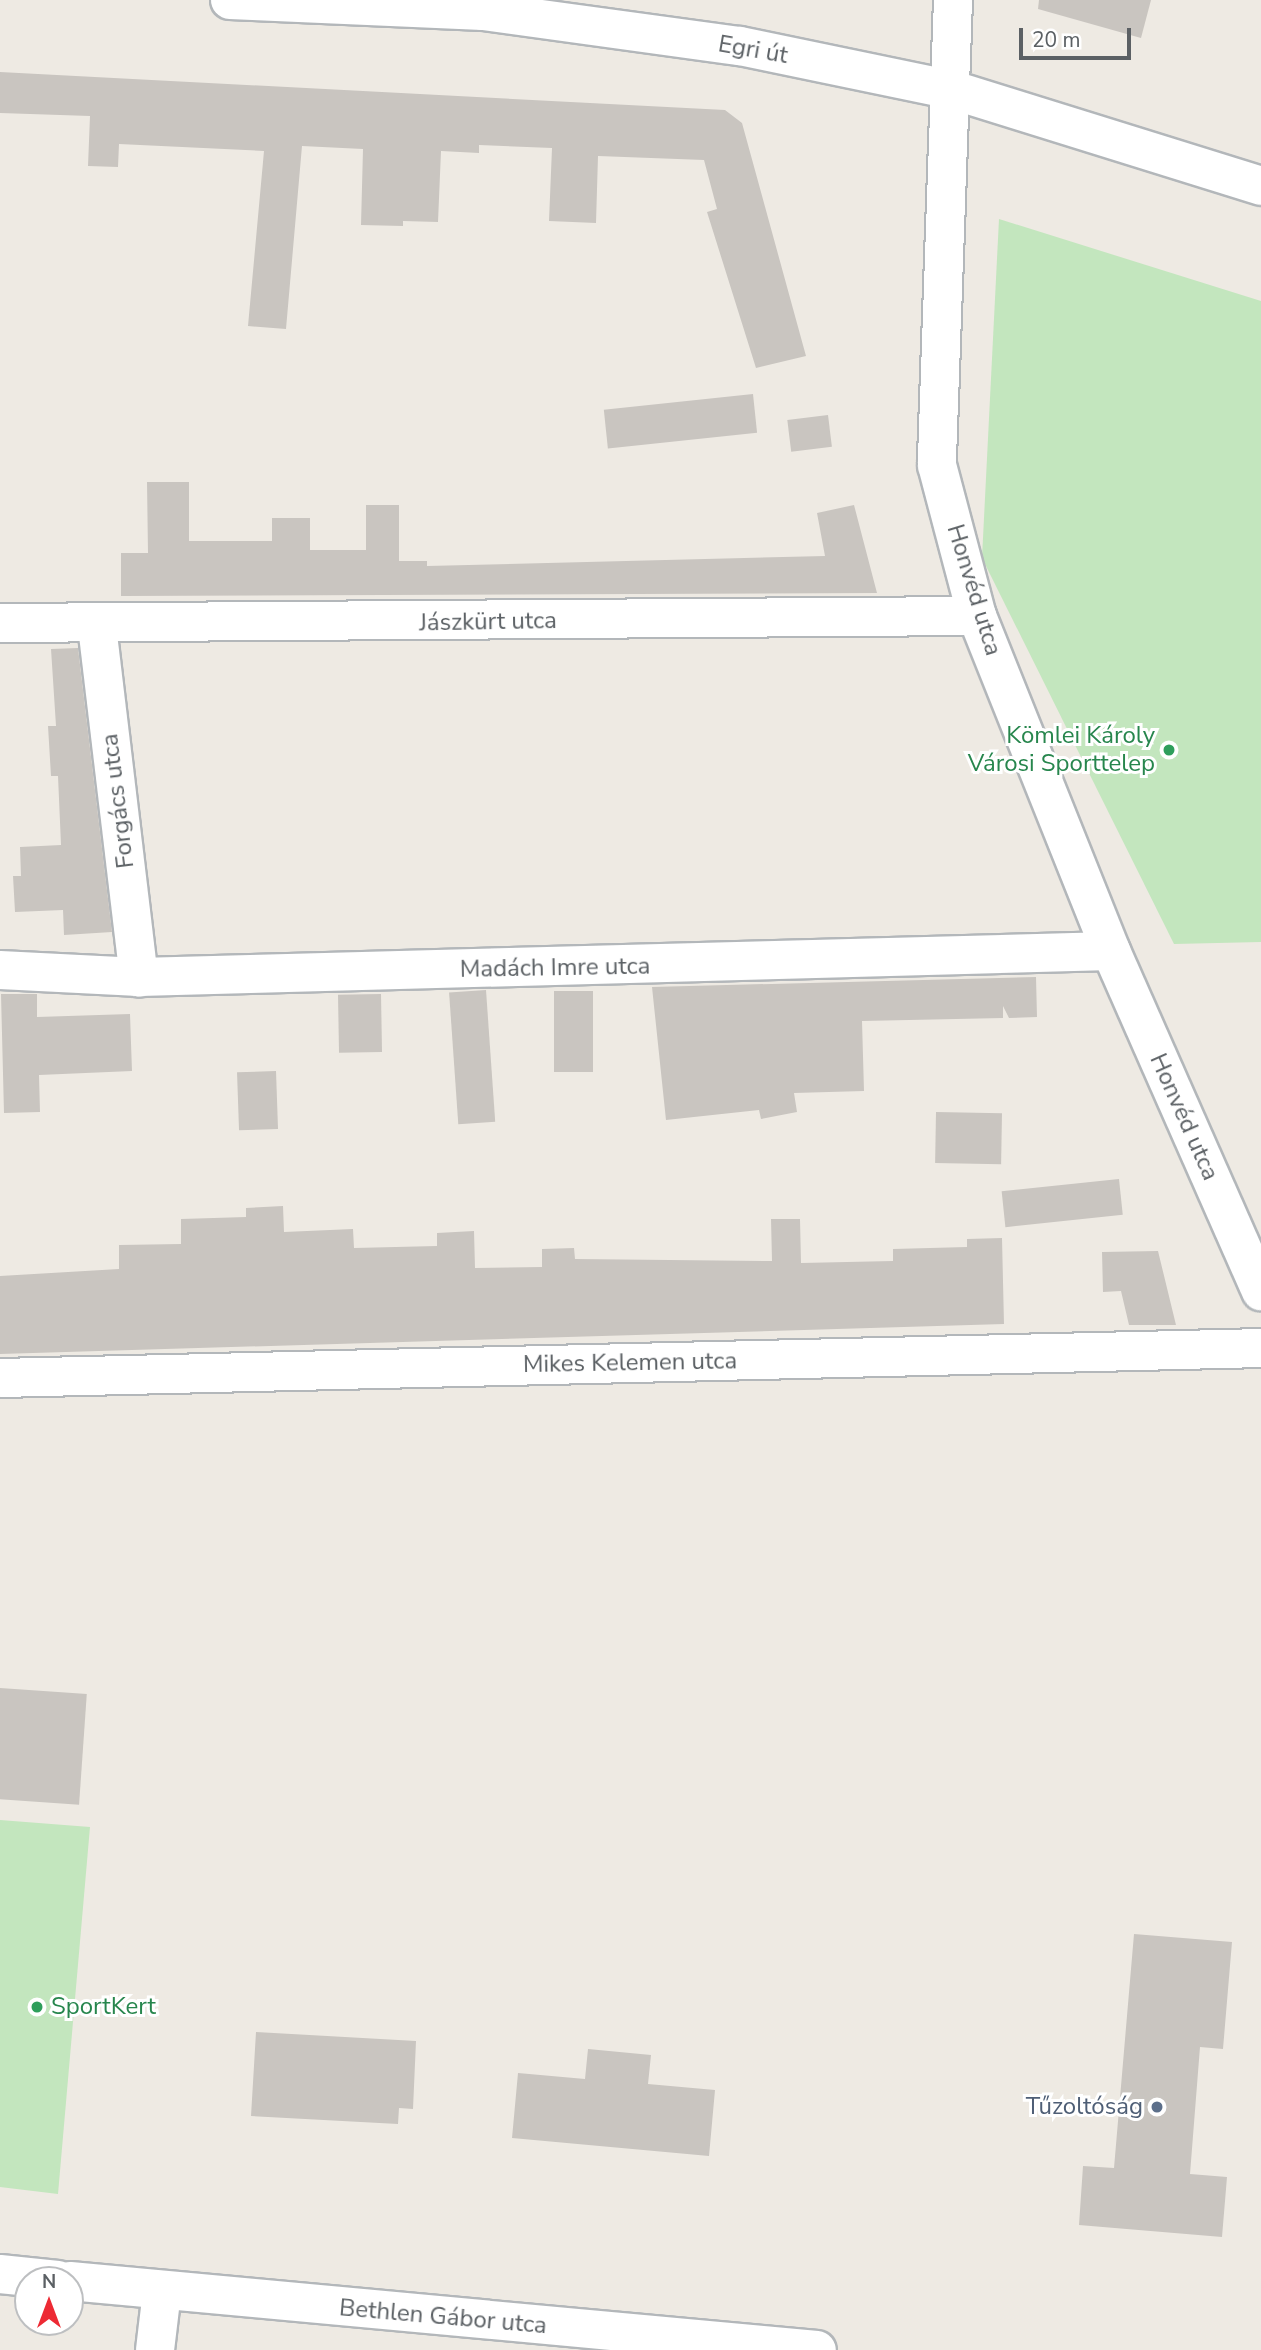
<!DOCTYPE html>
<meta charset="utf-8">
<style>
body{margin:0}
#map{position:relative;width:1261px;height:2350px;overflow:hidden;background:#eeeae3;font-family:"Nunito Sans",sans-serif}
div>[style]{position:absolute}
.green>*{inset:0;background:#c3e6be}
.building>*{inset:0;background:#c9c5c0;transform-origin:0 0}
.roads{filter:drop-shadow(2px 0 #b3b7ba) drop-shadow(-2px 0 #b3b7ba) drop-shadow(0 2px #b3b7ba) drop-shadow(0 -2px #b3b7ba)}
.minor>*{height:38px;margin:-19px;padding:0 19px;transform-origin:19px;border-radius:19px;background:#fff}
.dots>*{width:19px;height:19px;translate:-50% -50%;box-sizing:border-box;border:4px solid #fff;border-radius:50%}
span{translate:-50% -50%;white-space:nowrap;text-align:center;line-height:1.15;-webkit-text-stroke:6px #fff;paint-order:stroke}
.street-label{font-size:24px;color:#5b6064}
.leisure-label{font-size:24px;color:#27864d}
.right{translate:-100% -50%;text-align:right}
.left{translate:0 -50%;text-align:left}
.service-label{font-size:24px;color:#4e5e75}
.north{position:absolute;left:14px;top:2266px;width:70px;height:70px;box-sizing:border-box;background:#fff;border:2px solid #bdbfc1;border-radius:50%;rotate:0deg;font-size:19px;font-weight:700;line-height:28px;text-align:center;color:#5b6064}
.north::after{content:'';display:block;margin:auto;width:24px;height:32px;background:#ed2a34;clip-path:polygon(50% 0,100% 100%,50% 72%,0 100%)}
.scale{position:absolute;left:1019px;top:28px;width:112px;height:32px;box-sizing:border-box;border:4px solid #5b6064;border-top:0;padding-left:9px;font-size:21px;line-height:24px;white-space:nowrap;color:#5b6064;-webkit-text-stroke:5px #fff;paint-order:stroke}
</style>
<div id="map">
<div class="green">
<div style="clip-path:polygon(999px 219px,1261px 301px,1261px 942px,1174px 944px,982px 558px)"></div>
<div style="clip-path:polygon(0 1820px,90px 1827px,58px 2194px,0 2187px)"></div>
</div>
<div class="building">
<div style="clip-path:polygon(1039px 0,1151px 0,1141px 38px,1038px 9px)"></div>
<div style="clip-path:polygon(0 72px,725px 110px,742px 123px,806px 356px,756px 368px,707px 212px,717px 209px,704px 160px,598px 156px,596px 223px,549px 221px,552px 148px,479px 145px,479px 153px,441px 151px,438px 222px,403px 221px,403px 226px,361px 225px,363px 149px,302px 146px,286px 329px,248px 326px,264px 151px,119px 144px,118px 167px,88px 166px,90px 116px,0 113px)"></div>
<div style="left:753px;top:394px;width:39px;height:150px;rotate:84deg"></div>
<div style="left:828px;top:415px;width:32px;height:41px;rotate:83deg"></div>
<div style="clip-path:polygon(147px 482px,189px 482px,189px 541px,272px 541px,272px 518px,310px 518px,310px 550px,366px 550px,366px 505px,399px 505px,399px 561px,427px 561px,427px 566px,825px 556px,817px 513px,854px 505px,877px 593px,121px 596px,121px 553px,148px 553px)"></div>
<div style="clip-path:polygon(78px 648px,112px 932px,64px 935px,63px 910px,15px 912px,13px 876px,21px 876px,20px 847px,61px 845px,58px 776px,51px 776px,48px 726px,56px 726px,51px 649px)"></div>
<div style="clip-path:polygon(1036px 977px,1037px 1017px,1009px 1018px,1003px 1006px,1003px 1018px,862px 1021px,864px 1091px,794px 1093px,797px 1112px,761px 1119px,759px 1110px,666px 1120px,652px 987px)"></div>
<div style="left:486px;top:990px;width:132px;height:37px;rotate:86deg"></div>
<div style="left:554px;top:991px;width:39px;height:81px"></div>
<div style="clip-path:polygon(1px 994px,37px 994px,37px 1017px,130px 1014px,132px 1071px,39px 1075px,40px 1112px,4px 1113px)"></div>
<div style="left:381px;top:994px;width:58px;height:43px;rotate:89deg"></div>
<div style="left:276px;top:1071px;width:58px;height:39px;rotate:88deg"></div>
<div style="left:936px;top:1112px;width:66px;height:51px;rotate:1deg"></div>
<div style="left:1119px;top:1179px;width:36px;height:118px;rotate:84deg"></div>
<div style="clip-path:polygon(283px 1206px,284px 1232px,353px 1229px,354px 1248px,437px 1246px,437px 1233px,474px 1231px,475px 1268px,542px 1267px,542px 1249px,574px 1248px,575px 1259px,772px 1261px,771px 1219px,800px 1219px,801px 1263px,893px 1261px,893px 1249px,967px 1247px,967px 1239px,1002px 1238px,1004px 1324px,0 1354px,0 1276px,119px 1269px,119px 1245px,181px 1244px,181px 1219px,246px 1217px,246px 1208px)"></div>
<div style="clip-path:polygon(1158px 1251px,1176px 1325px,1129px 1325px,1121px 1291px,1103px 1292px,1102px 1252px)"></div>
<div style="left:0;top:1688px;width:87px;height:111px;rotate:4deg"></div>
<div style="clip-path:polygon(1134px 1934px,1232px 1942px,1223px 2049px,1200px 2047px,1190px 2174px,1227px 2177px,1222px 2237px,1079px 2225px,1083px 2166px,1114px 2168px)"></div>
<div style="clip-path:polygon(256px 2032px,416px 2041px,413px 2109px,399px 2108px,398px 2124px,251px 2116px)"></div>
<div style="clip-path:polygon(588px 2049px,651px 2055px,648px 2084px,715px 2090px,709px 2156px,512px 2138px,518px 2073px,585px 2079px)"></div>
</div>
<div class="roads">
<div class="minor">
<div style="left:230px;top:0;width:253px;rotate:2.5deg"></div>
<div style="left:483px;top:11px;width:259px;rotate:7.8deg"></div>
<div style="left:740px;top:46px;width:217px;rotate:11.7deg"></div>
<div style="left:953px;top:90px;width:323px;rotate:17.3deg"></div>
<div style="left:953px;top:0;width:465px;rotate:92deg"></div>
<div style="left:937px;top:465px;width:156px;rotate:75.2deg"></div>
<div style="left:977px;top:616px;width:361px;rotate:68.2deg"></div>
<div style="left:1111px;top:951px;width:372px;rotate:66.2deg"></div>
<div style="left:0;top:623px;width:977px;rotate:-0.41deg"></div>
<div style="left:97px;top:626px;width:354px;rotate:83.2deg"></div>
<div style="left:0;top:970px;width:139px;rotate:2.9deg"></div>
<div style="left:139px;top:977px;width:972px;rotate:-1.53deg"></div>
<div style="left:0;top:1378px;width:1261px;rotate:-1.36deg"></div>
<div style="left:0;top:2274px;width:58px;rotate:5.9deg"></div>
<div style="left:70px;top:2281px;width:750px;rotate:5.28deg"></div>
<div style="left:155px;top:2350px;width:59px;rotate:-83.2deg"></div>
</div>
</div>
<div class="dots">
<div style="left:1169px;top:750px;background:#2e9e5b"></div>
<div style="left:37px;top:2007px;background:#2e9e5b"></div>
<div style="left:1157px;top:2107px;background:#5c6f8a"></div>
</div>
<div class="street-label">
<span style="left:753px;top:50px;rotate:10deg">Egri út</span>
<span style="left:974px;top:590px;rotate:73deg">Honvéd utca</span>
<span style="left:488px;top:622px;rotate:-1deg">Jászkürt utca</span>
<span style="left:118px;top:801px;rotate:-97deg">Forgács utca</span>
<span style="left:555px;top:968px;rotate:-1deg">Madách Imre utca</span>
<span style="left:1184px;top:1117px;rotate:66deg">Honvéd utca</span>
<span style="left:630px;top:1363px;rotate:-1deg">Mikes Kelemen utca</span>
<span style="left:443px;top:2317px;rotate:5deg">Bethlen Gábor utca</span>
</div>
<div class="leisure-label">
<span class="right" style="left:1155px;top:750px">Kömlei Károly<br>Városi Sporttelep</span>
<span class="left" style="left:51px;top:2007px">SportKert</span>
</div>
<div class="service-label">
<span class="right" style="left:1143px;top:2107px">Tűzoltóság</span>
</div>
<div class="north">N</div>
<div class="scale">20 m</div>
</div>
